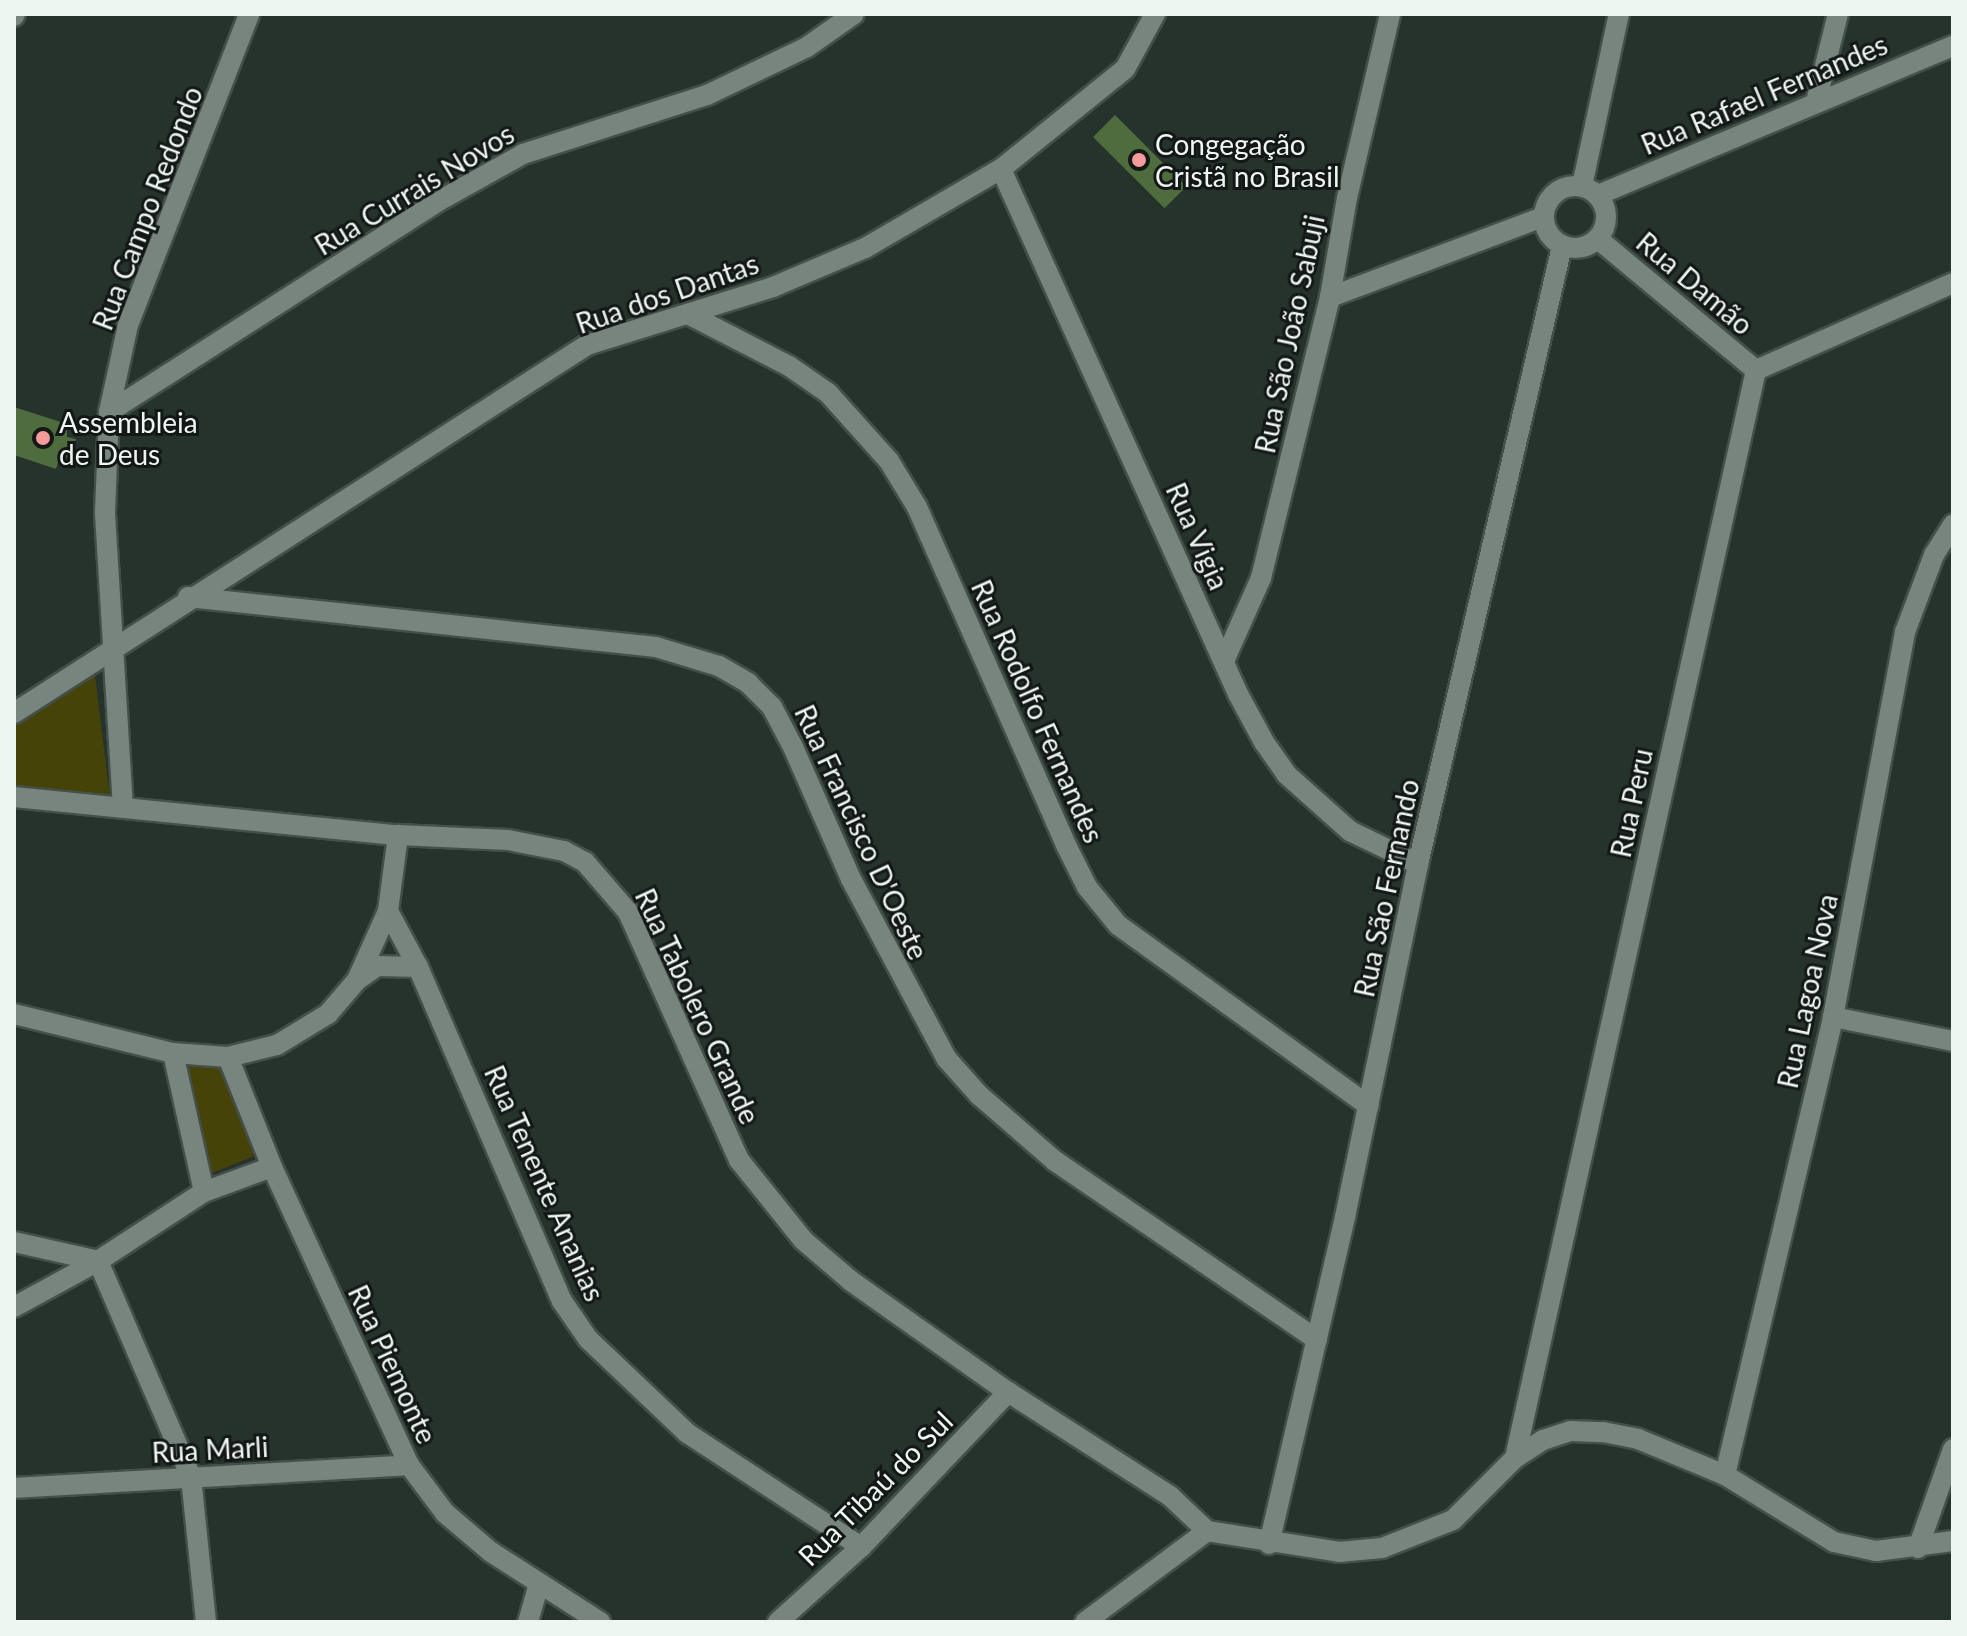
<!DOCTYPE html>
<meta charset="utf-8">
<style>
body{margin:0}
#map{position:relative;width:1967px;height:1636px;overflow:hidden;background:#26322c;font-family:Lato,sans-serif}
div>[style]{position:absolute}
.green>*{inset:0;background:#464309}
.building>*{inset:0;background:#4f6c3f;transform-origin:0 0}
.roads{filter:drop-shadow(2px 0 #444f49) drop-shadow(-2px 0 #444f49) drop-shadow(0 2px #444f49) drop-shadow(0 -2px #444f49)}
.minor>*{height:20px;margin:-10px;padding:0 10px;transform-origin:10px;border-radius:10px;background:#77857e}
.minor>.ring{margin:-10px;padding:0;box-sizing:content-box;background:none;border:20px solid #77857e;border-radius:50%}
.dots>*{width:22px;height:22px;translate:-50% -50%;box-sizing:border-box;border:4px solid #131816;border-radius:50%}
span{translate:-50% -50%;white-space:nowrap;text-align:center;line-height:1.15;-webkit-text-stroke:6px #131816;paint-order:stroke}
.street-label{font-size:28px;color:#eef6f2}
.poi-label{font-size:28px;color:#eef6f2}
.left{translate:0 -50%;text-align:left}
.frame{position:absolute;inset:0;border:16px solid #eef6f2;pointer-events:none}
</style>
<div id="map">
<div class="green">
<div style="clip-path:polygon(94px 668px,110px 797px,14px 790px,14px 722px)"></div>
<div style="clip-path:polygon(181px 1063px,221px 1066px,254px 1156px,210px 1174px)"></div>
</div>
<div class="building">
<div style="left:1115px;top:115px;width:101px;height:31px;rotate:45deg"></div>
<div style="clip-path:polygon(14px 407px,67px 424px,67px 437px,76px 439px,69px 458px,60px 456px,56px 469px,14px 455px)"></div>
</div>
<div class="roads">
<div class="minor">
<div style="left:14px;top:16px;width:2px;rotate:-63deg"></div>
<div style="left:1816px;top:102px;width:91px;rotate:-76deg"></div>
<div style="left:1001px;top:169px;width:576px;rotate:65.7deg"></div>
<div style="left:1238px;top:694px;width:55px;rotate:61.6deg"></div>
<div style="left:1264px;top:742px;width:39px;rotate:55deg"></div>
<div style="left:1286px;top:774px;width:86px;rotate:41.7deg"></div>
<div style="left:1350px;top:831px;width:76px;rotate:25.9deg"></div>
<div class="ring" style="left:1544px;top:186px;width:42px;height:42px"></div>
<div style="left:1582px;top:186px;width:176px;rotate:-77.9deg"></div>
<div style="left:1598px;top:195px;width:385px;rotate:-22.8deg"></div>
<div style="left:1598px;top:239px;width:205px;rotate:39.7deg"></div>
<div style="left:1330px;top:297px;width:228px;rotate:-20.6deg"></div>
<div style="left:690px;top:315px;width:111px;rotate:27.3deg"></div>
<div style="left:789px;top:366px;width:47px;rotate:34.7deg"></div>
<div style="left:828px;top:393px;width:91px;rotate:48.1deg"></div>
<div style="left:889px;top:461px;width:54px;rotate:58.7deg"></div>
<div style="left:917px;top:507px;width:369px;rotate:66.2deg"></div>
<div style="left:1066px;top:845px;width:47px;rotate:63.4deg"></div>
<div style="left:1087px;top:887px;width:49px;rotate:50.8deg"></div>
<div style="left:1118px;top:925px;width:309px;rotate:35.8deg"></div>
<div style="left:109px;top:412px;width:398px;rotate:-32.6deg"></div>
<div style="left:444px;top:198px;width:90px;rotate:-29.1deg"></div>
<div style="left:523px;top:154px;width:193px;rotate:-17.8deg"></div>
<div style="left:707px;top:95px;width:111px;rotate:-25.6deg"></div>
<div style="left:807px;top:47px;width:57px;rotate:-35.1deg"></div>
<div style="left:188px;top:597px;width:471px;rotate:6.1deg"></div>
<div style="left:656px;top:647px;width:66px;rotate:16.8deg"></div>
<div style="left:719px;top:666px;width:34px;rotate:30deg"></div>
<div style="left:748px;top:683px;width:34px;rotate:45deg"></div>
<div style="left:772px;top:707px;width:45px;rotate:62.3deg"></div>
<div style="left:793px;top:747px;width:144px;rotate:66.3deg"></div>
<div style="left:851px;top:879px;width:203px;rotate:62deg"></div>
<div style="left:946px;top:1058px;width:50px;rotate:48.3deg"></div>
<div style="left:979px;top:1095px;width:101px;rotate:41deg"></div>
<div style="left:1055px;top:1161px;width:317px;rotate:34.3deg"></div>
<div style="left:1224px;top:661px;width:91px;rotate:-66deg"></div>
<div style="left:1261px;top:578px;width:289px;rotate:-76.2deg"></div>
<div style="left:1330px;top:297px;width:100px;rotate:-80.3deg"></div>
<div style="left:1347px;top:198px;width:189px;rotate:-76.8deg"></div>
<div style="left:14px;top:713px;width:681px;rotate:-32.71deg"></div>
<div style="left:587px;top:345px;width:195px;rotate:-17.3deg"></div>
<div style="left:773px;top:287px;width:100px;rotate:-23deg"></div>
<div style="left:865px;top:248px;width:157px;rotate:-30.2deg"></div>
<div style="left:1001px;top:169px;width:159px;rotate:-38.9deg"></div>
<div style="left:1125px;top:69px;width:63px;rotate:-61.4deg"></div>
<div style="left:14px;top:797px;width:386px;rotate:5.7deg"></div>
<div style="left:398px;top:835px;width:110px;rotate:2.6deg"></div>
<div style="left:508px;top:840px;width:57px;rotate:11.1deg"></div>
<div style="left:564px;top:851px;width:24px;rotate:28deg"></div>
<div style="left:585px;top:862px;width:66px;rotate:49.3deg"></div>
<div style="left:628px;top:912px;width:272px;rotate:65.9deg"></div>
<div style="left:739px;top:1160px;width:102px;rotate:51.3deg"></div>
<div style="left:803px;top:1240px;width:63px;rotate:40.5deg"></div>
<div style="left:851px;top:1281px;width:192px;rotate:35.3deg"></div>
<div style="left:1008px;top:1392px;width:193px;rotate:32.7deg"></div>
<div style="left:1170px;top:1496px;width:51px;rotate:43.4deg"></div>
<div style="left:123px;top:808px;width:297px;rotate:-93.5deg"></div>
<div style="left:105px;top:512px;width:100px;rotate:-87.7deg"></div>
<div style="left:109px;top:412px;width:89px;rotate:-77.7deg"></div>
<div style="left:128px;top:325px;width:334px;rotate:-68.7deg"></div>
<div style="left:388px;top:911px;width:64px;rotate:61.8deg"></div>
<div style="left:418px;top:967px;width:364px;rotate:66.7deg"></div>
<div style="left:562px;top:1301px;width:46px;rotate:55.6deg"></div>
<div style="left:588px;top:1339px;width:137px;rotate:43.5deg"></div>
<div style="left:687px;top:1433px;width:208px;rotate:33.2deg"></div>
<div style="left:357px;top:980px;width:24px;rotate:-35deg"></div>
<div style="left:377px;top:966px;width:41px;rotate:1.4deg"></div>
<div style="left:14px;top:1014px;width:164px;rotate:13.8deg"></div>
<div style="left:173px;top:1053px;width:55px;rotate:4.2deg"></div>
<div style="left:228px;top:1057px;width:50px;rotate:-13.8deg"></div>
<div style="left:277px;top:1045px;width:60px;rotate:-31.3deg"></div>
<div style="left:328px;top:1014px;width:45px;rotate:-49.5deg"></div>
<div style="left:357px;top:980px;width:76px;rotate:-65.8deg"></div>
<div style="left:388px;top:911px;width:77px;rotate:-82.5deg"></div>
<div style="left:1833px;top:1017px;width:122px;rotate:11.3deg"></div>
<div style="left:173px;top:1053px;width:142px;rotate:77.4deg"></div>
<div style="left:228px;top:1057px;width:118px;rotate:68.2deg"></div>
<div style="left:272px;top:1167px;width:328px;rotate:65.3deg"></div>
<div style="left:409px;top:1465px;width:60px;rotate:53.1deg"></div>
<div style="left:445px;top:1513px;width:60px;rotate:40.3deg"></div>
<div style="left:491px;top:1552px;width:130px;rotate:32.7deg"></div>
<div style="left:14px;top:1242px;width:86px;rotate:12.7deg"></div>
<div style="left:98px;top:1261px;width:235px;rotate:66.7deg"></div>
<div style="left:191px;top:1477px;width:146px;rotate:84.1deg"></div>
<div style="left:14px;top:1307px;width:96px;rotate:-28.7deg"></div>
<div style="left:98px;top:1261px;width:126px;rotate:-33.1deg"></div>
<div style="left:204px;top:1192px;width:72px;rotate:-20.2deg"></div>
<div style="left:1515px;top:1458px;width:1114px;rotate:-77.51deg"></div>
<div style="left:1756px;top:370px;width:215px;rotate:-23.8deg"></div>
<div style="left:1725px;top:1475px;width:471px;rotate:-76.7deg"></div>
<div style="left:1833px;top:1017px;width:392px;rotate:-79.4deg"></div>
<div style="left:1905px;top:632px;width:82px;rotate:-69.4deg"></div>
<div style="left:1934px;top:555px;width:36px;rotate:-58deg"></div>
<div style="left:14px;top:1488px;width:396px;rotate:-3.3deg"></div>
<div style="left:1207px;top:1531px;width:134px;rotate:9deg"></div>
<div style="left:1339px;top:1552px;width:43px;rotate:-5.3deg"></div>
<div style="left:1382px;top:1548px;width:76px;rotate:-21.5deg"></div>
<div style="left:1453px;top:1520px;width:88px;rotate:-45deg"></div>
<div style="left:1515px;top:1458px;width:33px;rotate:-33deg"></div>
<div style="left:1543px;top:1440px;width:28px;rotate:-18deg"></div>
<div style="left:1570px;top:1431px;width:33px;rotate:2deg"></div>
<div style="left:1603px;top:1432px;width:36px;rotate:11deg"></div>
<div style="left:1638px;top:1439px;width:94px;rotate:22.5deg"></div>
<div style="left:1725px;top:1475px;width:128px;rotate:31.6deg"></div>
<div style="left:1834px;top:1542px;width:43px;rotate:12.1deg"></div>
<div style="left:1876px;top:1551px;width:78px;rotate:-7.4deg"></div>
<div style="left:1269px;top:1544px;width:336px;rotate:-76.9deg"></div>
<div style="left:1345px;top:1217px;width:360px;rotate:-78.3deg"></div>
<div style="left:1418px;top:864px;width:635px;rotate:-76.88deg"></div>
<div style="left:1918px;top:1548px;width:105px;rotate:-70.5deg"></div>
<div style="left:528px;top:1622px;width:40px;rotate:-74deg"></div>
<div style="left:778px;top:1622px;width:112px;rotate:-42.1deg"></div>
<div style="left:861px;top:1547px;width:214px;rotate:-46.5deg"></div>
<div style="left:1085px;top:1622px;width:152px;rotate:-36.7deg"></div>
</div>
</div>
<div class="dots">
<div style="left:1139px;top:160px;background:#f59b9b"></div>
<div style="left:43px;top:438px;background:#f59b9b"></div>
</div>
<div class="street-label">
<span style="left:1764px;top:94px;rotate:-23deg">Rua Rafael Fernandes</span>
<span style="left:414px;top:189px;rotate:-31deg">Rua Currais Novos</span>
<span style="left:147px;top:208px;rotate:-69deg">Rua Campo Redondo</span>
<span style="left:1695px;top:283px;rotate:40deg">Rua Damão</span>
<span style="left:667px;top:293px;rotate:-19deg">Rua dos Dantas</span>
<span style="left:1289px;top:334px;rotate:-78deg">Rua São João Sabuji</span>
<span style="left:1198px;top:536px;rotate:66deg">Rua Vigia</span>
<span style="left:1038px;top:711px;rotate:66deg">Rua Rodolfo Fernandes</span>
<span style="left:1631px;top:803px;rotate:-78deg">Rua Peru</span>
<span style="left:862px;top:832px;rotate:65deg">Rua Francisco D'Oeste</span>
<span style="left:1386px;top:888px;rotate:-78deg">Rua São Fernando</span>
<span style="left:1807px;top:991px;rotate:-78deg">Rua Lagoa Nova</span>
<span style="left:698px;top:1006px;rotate:65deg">Rua Tabolero Grande</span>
<span style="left:545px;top:1183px;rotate:66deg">Rua Tenente Ananias</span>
<span style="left:393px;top:1364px;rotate:65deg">Rua Piemonte</span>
<span style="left:210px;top:1449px;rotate:-3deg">Rua Marli</span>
<span style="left:875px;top:1488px;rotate:-45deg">Rua Tibaú do Sul</span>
</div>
<div class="poi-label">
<span class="left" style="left:1155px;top:160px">Congegação<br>Cristã no Brasil</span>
<span class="left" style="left:59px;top:438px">Assembleia<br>de Deus</span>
</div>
<div class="frame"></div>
</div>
